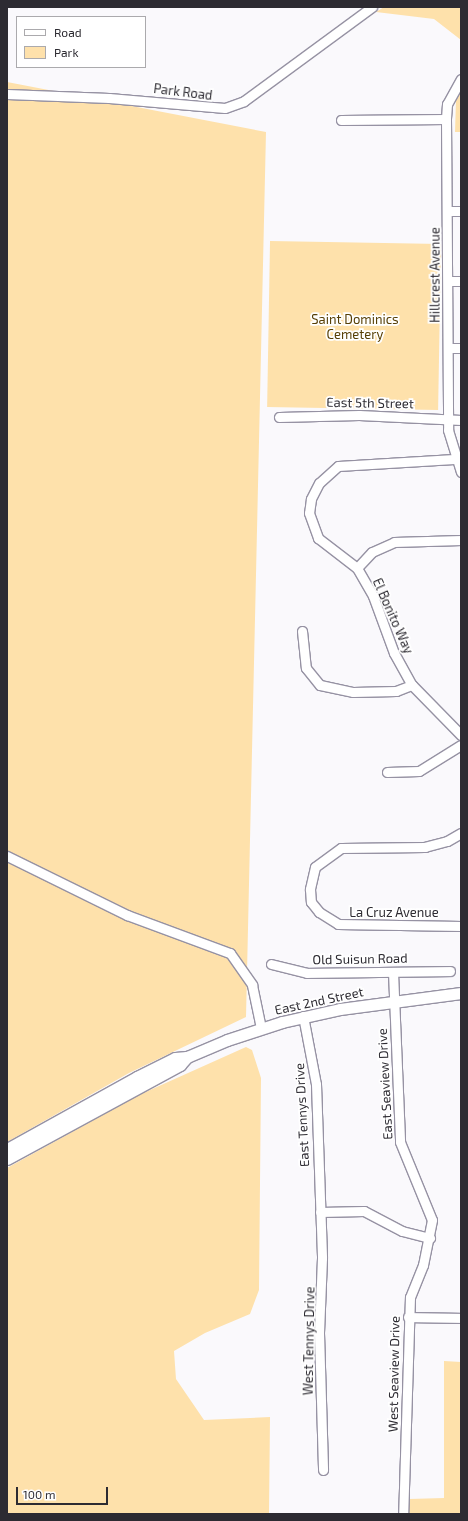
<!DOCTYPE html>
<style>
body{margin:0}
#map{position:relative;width:468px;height:1521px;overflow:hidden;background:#faf9fc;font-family:"Exo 2",sans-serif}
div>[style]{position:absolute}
.green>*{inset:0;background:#fee1ab;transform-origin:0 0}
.roads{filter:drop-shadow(1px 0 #9692a3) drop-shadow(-1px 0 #9692a3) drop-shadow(0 1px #9692a3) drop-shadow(0 -1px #9692a3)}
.minor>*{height:9px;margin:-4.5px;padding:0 4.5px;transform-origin:4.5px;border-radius:4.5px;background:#fff}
.major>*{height:11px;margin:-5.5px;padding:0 5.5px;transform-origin:5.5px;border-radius:5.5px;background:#fff}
span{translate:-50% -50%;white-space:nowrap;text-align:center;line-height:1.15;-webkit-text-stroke:3.5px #fff;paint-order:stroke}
.street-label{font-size:13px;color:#2d2b32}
.park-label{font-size:13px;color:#573f05}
.frame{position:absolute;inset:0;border:8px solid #2d2b32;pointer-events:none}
.legend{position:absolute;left:16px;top:16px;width:130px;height:52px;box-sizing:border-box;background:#fff;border:1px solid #abaaad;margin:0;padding:5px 7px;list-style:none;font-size:12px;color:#2d2b32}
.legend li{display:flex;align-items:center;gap:8px;height:20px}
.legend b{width:20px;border:1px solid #abaaad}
.scale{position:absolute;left:16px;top:1487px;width:92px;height:18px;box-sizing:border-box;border:2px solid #2d2b32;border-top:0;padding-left:5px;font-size:12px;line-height:14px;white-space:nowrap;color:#2d2b32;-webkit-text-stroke:3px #fff;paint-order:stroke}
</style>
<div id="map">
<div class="green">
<div style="clip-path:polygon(384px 7px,461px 7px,461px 40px,434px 19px,376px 12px)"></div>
<div style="clip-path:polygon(7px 82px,266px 132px,246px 1017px,129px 1073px,7px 1142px)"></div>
<div style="clip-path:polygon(461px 92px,461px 132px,455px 132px,456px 101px)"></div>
<div style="left:441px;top:244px;width:166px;height:171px;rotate:91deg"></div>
<div style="clip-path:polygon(246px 1047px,252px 1050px,261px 1078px,259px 1290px,250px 1314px,205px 1333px,174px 1351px,176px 1379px,204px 1420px,270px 1417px,269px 1514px,7px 1514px,7px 1168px,139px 1095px)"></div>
<div style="clip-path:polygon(444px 1361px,461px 1362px,461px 1514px,407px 1514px,409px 1499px,444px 1498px)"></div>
</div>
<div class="roads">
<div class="minor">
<div style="left:461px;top:79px;width:29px;rotate:119deg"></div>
<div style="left:447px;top:104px;width:15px;rotate:94deg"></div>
<div style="left:446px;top:119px;width:311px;rotate:89.6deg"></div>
<div style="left:448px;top:430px;width:44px;rotate:72.8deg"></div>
<div style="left:7px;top:94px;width:102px;rotate:2.2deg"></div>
<div style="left:109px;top:98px;width:116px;rotate:4.9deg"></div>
<div style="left:225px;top:108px;width:20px;rotate:-20deg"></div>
<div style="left:244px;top:101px;width:159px;rotate:-36.3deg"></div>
<div style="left:341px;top:120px;width:105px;rotate:-0.5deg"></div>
<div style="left:448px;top:211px;width:13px"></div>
<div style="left:448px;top:281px;width:13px"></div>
<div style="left:448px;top:348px;width:13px"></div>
<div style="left:279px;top:417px;width:80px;rotate:-1.4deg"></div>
<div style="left:359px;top:415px;width:102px;rotate:2.8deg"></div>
<div style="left:454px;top:459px;width:116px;rotate:176.5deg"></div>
<div style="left:338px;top:466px;width:25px;rotate:138deg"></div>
<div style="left:319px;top:483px;width:18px;rotate:117deg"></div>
<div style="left:311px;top:499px;width:14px;rotate:98deg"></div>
<div style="left:309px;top:513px;width:27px;rotate:70deg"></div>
<div style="left:318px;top:538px;width:49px;rotate:37.6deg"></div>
<div style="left:357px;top:568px;width:32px;rotate:60deg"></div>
<div style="left:373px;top:596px;width:61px;rotate:69.8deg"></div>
<div style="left:394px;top:653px;width:37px;rotate:61deg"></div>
<div style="left:412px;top:685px;width:70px;rotate:45.6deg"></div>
<div style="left:357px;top:568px;width:22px;rotate:-47deg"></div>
<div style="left:372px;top:552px;width:24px;rotate:-24deg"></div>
<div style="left:394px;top:542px;width:67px;rotate:-1.7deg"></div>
<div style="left:302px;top:631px;width:37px;rotate:84deg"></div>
<div style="left:306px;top:668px;width:22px;rotate:51deg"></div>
<div style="left:320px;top:685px;width:34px;rotate:12deg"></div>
<div style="left:353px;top:692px;width:43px;rotate:-1.3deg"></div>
<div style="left:396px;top:691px;width:17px;rotate:-21deg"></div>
<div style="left:387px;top:772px;width:32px;rotate:-2deg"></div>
<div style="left:419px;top:771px;width:49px;rotate:-31.8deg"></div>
<div style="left:461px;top:833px;width:16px;rotate:150deg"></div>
<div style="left:447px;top:841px;width:23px;rotate:165deg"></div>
<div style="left:425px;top:847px;width:84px;rotate:179.3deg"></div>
<div style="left:341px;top:848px;width:32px;rotate:144deg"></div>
<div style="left:315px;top:867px;width:23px;rotate:103deg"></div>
<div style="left:310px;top:889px;width:13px;rotate:86deg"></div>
<div style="left:311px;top:902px;width:13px;rotate:51deg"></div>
<div style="left:319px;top:912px;width:22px;rotate:32deg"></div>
<div style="left:338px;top:924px;width:123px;rotate:0.9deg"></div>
<div style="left:7px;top:856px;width:134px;rotate:26.2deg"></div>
<div style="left:127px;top:915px;width:110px;rotate:20.3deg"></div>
<div style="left:230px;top:953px;width:39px;rotate:55deg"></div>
<div style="left:252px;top:985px;width:44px;rotate:78.2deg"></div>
<div style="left:271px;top:964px;width:37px;rotate:14deg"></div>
<div style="left:307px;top:973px;width:143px;rotate:-0.8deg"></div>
<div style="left:393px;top:972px;width:170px;rotate:87.6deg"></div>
<div style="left:400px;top:1142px;width:84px;rotate:67.7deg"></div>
<div style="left:432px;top:1220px;width:46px;rotate:101.3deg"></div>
<div style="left:423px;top:1265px;width:35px;rotate:112deg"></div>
<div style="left:410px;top:1297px;width:217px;rotate:91.8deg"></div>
<div style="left:303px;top:1016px;width:69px;rotate:79.2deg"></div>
<div style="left:316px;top:1084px;width:174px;rotate:88deg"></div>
<div style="left:322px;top:1258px;width:75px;rotate:92.3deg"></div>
<div style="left:319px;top:1333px;width:137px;rotate:88.3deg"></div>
<div style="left:320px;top:1212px;width:44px;rotate:-1.3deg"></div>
<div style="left:364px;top:1211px;width:43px;rotate:27.8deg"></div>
<div style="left:402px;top:1231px;width:29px;rotate:14deg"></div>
<div style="left:408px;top:1317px;width:53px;rotate:1.1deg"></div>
</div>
<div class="major">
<div style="left:7px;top:1149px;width:149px;rotate:-29deg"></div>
<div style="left:137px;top:1077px;width:42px;rotate:-26.6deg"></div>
<div style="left:175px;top:1058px;width:12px;rotate:-5deg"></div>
<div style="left:7px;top:1159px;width:197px;rotate:-28.5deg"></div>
<div style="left:180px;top:1065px;width:11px;rotate:-49deg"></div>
<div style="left:187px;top:1057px;width:43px;rotate:-23deg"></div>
<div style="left:227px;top:1040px;width:58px;rotate:-18.1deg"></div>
<div style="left:282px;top:1022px;width:59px;rotate:-12.6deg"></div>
<div style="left:340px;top:1009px;width:122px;rotate:-7.5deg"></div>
</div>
</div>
<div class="street-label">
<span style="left:183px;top:92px;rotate:7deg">Park Road</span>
<span style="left:435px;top:275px;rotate:-90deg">Hillcrest Avenue</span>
<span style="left:370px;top:403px;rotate:1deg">East 5th Street</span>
<span style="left:393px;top:616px;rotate:66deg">El Bonito Way</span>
<span style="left:394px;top:912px">La Cruz Avenue</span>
<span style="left:360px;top:959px;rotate:-1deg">Old Suisun Road</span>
<span style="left:319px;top:1001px;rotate:-12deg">East 2nd Street</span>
<span style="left:385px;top:1084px;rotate:-93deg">East Seaview Drive</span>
<span style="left:302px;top:1115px;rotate:-93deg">East Tennys Drive</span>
<span style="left:309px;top:1341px;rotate:-89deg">West Tennys Drive</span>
<span style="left:394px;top:1374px;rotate:-89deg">West Seaview Drive</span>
</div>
<div class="park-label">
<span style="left:355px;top:327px">Saint Dominics<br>Cemetery</span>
</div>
<div class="frame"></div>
<ul class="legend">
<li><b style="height:5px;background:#fff"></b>Road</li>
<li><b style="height:11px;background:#fee1ab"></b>Park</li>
</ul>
<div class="scale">100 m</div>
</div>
